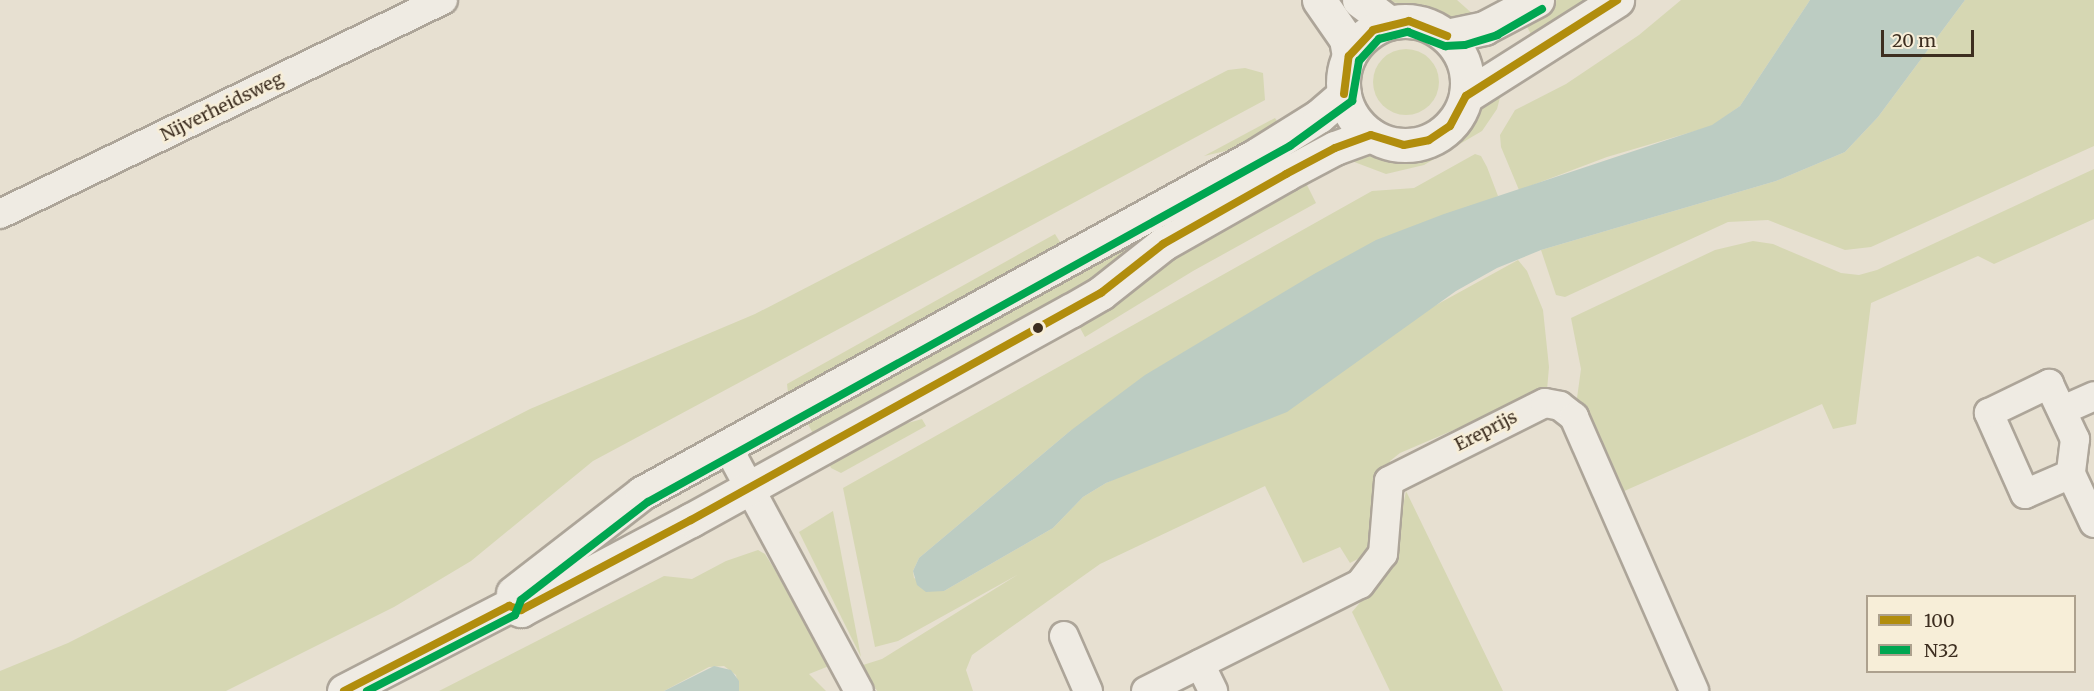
<!DOCTYPE html>
<style>
body{margin:0}
#map{position:relative;width:2094px;height:691px;overflow:hidden;background:#e7e0d1;font-family:Merriweather,serif}
div>[style]{position:absolute}
.green>*{inset:0;background:#d6d7b3}
.round{border-radius:50%}
.water>*{inset:0;background:#bcccc2}
.roads{filter:drop-shadow(2px 0 #ada599) drop-shadow(-2px 0 #ada599) drop-shadow(0 2px #ada599) drop-shadow(0 -2px #ada599)}
.street>*{height:28px;margin:-14px;padding:0 14px;transform-origin:14px;border-radius:14px;background:#efebe3}
.secondary>*{height:33px;margin:-16.5px;padding:0 16.5px;transform-origin:16.5px;border-radius:16.5px;background:#efebe3}
.secondary>.ring{margin:-16.5px;padding:0;box-sizing:content-box;background:none;border:33px solid #efebe3;border-radius:50%}
.bus-1>*{height:8px;margin:-4px;padding:0 4px;transform-origin:4px;border-radius:4px;background:#b18d0d}
.bus-2>*{height:8px;margin:-4px;padding:0 4px;transform-origin:4px;border-radius:4px;background:#00a651}
.dots>*{width:16px;height:16px;translate:-50% -50%;box-sizing:border-box;border:3px solid #f7eed8;border-radius:50%}
span{translate:-50% -50%;white-space:nowrap;text-align:center;line-height:1.15;-webkit-text-stroke:5px #f7eed8;paint-order:stroke}
.street-label{font-size:18px;color:#3d2e20}
.legend{position:absolute;left:1866px;top:595px;width:210px;height:78px;box-sizing:border-box;background:#f7eed8;border:2px solid #ada18e;margin:0;padding:8px 10px;list-style:none;font-size:18px;color:#3d2e20}
.legend li{display:flex;align-items:center;gap:12px;height:30px}
.legend b{width:30px;border:2px solid #ada18e}
.scale{position:absolute;left:1881px;top:30px;width:93px;height:27px;box-sizing:border-box;border:3px solid #3d2e20;border-top:0;padding-left:8px;font-size:18px;line-height:21px;white-space:nowrap;color:#3d2e20;-webkit-text-stroke:4px #f7eed8;paint-order:stroke}
</style>
<div id="map">
<div class="green">
<div style="clip-path:polygon(1380px 0,1457px 0,1475px 16px,1450px 18px,1420px 7px)"></div>
<div style="clip-path:polygon(1557px 0,1599px 0,1533px 38px,1523px 19px)"></div>
<div style="clip-path:polygon(1681px 0,1810px 0,1740px 106px,1712px 126px,1607px 157px,1519px 190px,1501px 147px,1500px 135px,1515px 110px,1566px 84px,1639px 35px)"></div>
<div style="clip-path:polygon(1965px 0,2094px 0,2094px 146px,1871px 247px,1845px 250px,1768px 220px,1728px 222px,1565px 297px,1556px 295px,1541px 250px,1776px 181px,1845px 152px,1878px 117px)"></div>
<div class="round" style="left:1373px;top:49px;width:66px;height:66px"></div>
<div style="clip-path:polygon(1245px 68px,1263px 73px,1265px 100px,593px 461px,471px 561px,394px 607px,226px 691px,0 691px,0 671px,68px 643px,530px 409px,755px 314px,1228px 70px)"></div>
<div style="clip-path:polygon(1502px 90px,1497px 109px,1482px 131px,1424px 165px,1386px 174px,1349px 160px,1368px 150px,1406px 158px,1438px 150px,1460px 135px,1483px 101px)"></div>
<div style="clip-path:polygon(1275px 118px,1280px 126px,1247px 146px,1204px 156px)"></div>
<div style="clip-path:polygon(1288px 145px,1127px 264px,817px 441px,802px 413px)"></div>
<div style="clip-path:polygon(1475px 154px,1481px 156px,1487px 167px,1498px 196px,1070px 431px,919px 558px,913px 571px,914px 578px,944px 591px,1053px 528px,1083px 497px,1106px 483px,1143px 466px,1518px 260px,1527px 271px,1543px 310px,1549px 367px,1547px 390px,1400px 453px,1390px 461px,1379px 548px,1350px 563px,1340px 547px,1303px 563px,1265px 486px,1100px 564px,972px 655px,966px 670px,973px 691px,877px 691px,863px 665px,882px 659px,1019px 574px,898px 641px,875px 647px,843px 488px,1372px 191px,1414px 188px)"></div>
<div style="clip-path:polygon(2094px 169px,2094px 219px,1994px 264px,1978px 256px,1871px 303px,1856px 424px,1833px 429px,1822px 404px,1622px 492px,1577px 398px,1581px 369px,1571px 318px,1715px 250px,1753px 241px,1773px 244px,1841px 273px,1859px 275px,1877px 270px)"></div>
<div style="clip-path:polygon(1303px 177px,1316px 203px,1193px 271px,1085px 337px,1075px 319px)"></div>
<div style="clip-path:polygon(1055px 234px,1065px 250px,792px 399px,788px 393px,787px 384px)"></div>
<div style="clip-path:polygon(922px 419px,926px 426px,841px 473px,831px 468px,825px 457px,876px 432px)"></div>
<div style="clip-path:polygon(1406px 491px,1503px 691px,1390px 691px,1352px 612px,1391px 566px)"></div>
<div style="clip-path:polygon(833px 511px,861px 657px,799px 532px)"></div>
<div style="clip-path:polygon(758px 550px,765px 554px,775px 570px,829px 666px,809px 674px,826px 691px,739px 691px,736px 675px,724px 666px,709px 667px,664px 691px,439px 691px,664px 576px,692px 579px,726px 561px)"></div>
</div>
<div class="water">
<div style="clip-path:polygon(1810px 0,1965px 0,1878px 117px,1845px 152px,1776px 181px,1541px 250px,1497px 268px,1456px 291px,1287px 412px,1106px 483px,1083px 497px,1053px 528px,944px 591px,926px 592px,917px 585px,913px 571px,919px 558px,1070px 431px,1145px 375px,1314px 274px,1376px 240px,1444px 214px,1712px 125px,1740px 106px)"></div>
<div style="clip-path:polygon(714px 666px,731px 670px,739px 681px,739px 691px,664px 691px)"></div>
</div>
<div class="roads">
<div class="street">
<div style="left:0;top:214px;width:492px;rotate:-25.8deg"></div>
<div style="left:2063px;top:410px;width:34px;rotate:-24deg"></div>
<div style="left:727px;top:446px;width:278px;rotate:61.7deg"></div>
<div style="left:2071px;top:474px;width:50px;rotate:156.5deg"></div>
<div style="left:2025px;top:494px;width:89px;rotate:-114deg"></div>
<div style="left:1989px;top:413px;width:67px;rotate:-25.8deg"></div>
<div style="left:2049px;top:384px;width:61px;rotate:64.7deg"></div>
<div style="left:2075px;top:439px;width:35px;rotate:97deg"></div>
<div style="left:2071px;top:474px;width:54px;rotate:64.9deg"></div>
<div style="left:1064px;top:636px;width:60px;rotate:66.4deg"></div>
<div style="left:1200px;top:664px;width:30px;rotate:64deg"></div>
<div style="left:1146px;top:691px;width:239px;rotate:-26.6deg"></div>
<div style="left:1360px;top:584px;width:38px;rotate:-53deg"></div>
<div style="left:1383px;top:554px;width:73px;rotate:-85.3deg"></div>
<div style="left:1389px;top:481px;width:174px;rotate:-26.6deg"></div>
<div style="left:1545px;top:403px;width:15px;rotate:11deg"></div>
<div style="left:1560px;top:406px;width:18px;rotate:38deg"></div>
<div style="left:1574px;top:417px;width:299px;rotate:66.3deg"></div>
</div>
<div class="secondary">
<div style="left:1319px;top:0;width:47px;rotate:55.3deg"></div>
<div style="left:1346px;top:39px;width:17px;rotate:80deg"></div>
<div style="left:1359px;top:0;width:38px;rotate:37deg"></div>
<div class="ring" style="left:1343px;top:21px;width:91px;height:91px"></div>
<div style="left:1447px;top:36px;width:38px;rotate:-12deg"></div>
<div style="left:1484px;top:28px;width:60px;rotate:-27.8deg"></div>
<div style="left:1466px;top:96px;width:179px;rotate:-32.4deg"></div>
<div style="left:513px;top:593px;width:163px;rotate:-37.8deg"></div>
<div style="left:642px;top:493px;width:700px;rotate:-28.8deg"></div>
<div style="left:1255px;top:156px;width:75px;rotate:-32deg"></div>
<div style="left:1319px;top:116px;width:33px;rotate:-41deg"></div>
<div style="left:344px;top:691px;width:186px;rotate:-27.3deg"></div>
<div style="left:509px;top:606px;width:13px;rotate:18deg"></div>
<div style="left:521px;top:610px;width:192px;rotate:-27.9deg"></div>
<div style="left:691px;top:520px;width:433px;rotate:-28.9deg"></div>
<div style="left:1070px;top:311px;width:36px;rotate:-30deg"></div>
<div style="left:1101px;top:293px;width:79px;rotate:-38.3deg"></div>
<div style="left:1163px;top:244px;width:142px;rotate:-29.6deg"></div>
<div style="left:1286px;top:174px;width:55px;rotate:-28deg"></div>
<div style="left:1335px;top:148px;width:38px;rotate:-20deg"></div>
</div>
</div>
<div class="bus-1">
<div style="left:1344px;top:94px;width:38px;rotate:-83deg"></div>
<div style="left:1349px;top:56px;width:35px;rotate:-47deg"></div>
<div style="left:1373px;top:30px;width:37px;rotate:-14deg"></div>
<div style="left:1409px;top:21px;width:41px;rotate:21.5deg"></div>
<div style="left:1466px;top:96px;width:179px;rotate:-32.4deg"></div>
<div style="left:1371px;top:135px;width:34px;rotate:17deg"></div>
<div style="left:1404px;top:145px;width:25px;rotate:-11deg"></div>
<div style="left:1429px;top:140px;width:25px;rotate:-34deg"></div>
<div style="left:1450px;top:126px;width:34px;rotate:-62deg"></div>
<div style="left:344px;top:691px;width:186px;rotate:-27.3deg"></div>
<div style="left:509px;top:606px;width:13px;rotate:18deg"></div>
<div style="left:521px;top:610px;width:192px;rotate:-27.9deg"></div>
<div style="left:691px;top:520px;width:469px;rotate:-29deg"></div>
<div style="left:1101px;top:293px;width:79px;rotate:-38.3deg"></div>
<div style="left:1163px;top:244px;width:142px;rotate:-29.6deg"></div>
<div style="left:1286px;top:174px;width:55px;rotate:-28deg"></div>
<div style="left:1335px;top:148px;width:38px;rotate:-20deg"></div>
</div>
<div class="bus-2">
<div style="left:367px;top:691px;width:166px;rotate:-27.2deg"></div>
<div style="left:515px;top:615px;width:16px;rotate:-68deg"></div>
<div style="left:521px;top:600px;width:160px;rotate:-37.7deg"></div>
<div style="left:648px;top:502px;width:734px;rotate:-29.01deg"></div>
<div style="left:1290px;top:146px;width:77px;rotate:-36deg"></div>
<div style="left:1352px;top:101px;width:41px;rotate:-80.1deg"></div>
<div style="left:1359px;top:61px;width:30px;rotate:-48deg"></div>
<div style="left:1379px;top:39px;width:30px;rotate:-14deg"></div>
<div style="left:1408px;top:32px;width:40px;rotate:21deg"></div>
<div style="left:1445px;top:46px;width:20px;rotate:-3deg"></div>
<div style="left:1465px;top:45px;width:34px;rotate:-17deg"></div>
<div style="left:1497px;top:35px;width:52px;rotate:-30deg"></div>
</div>
<div class="dots">
<div style="left:1038px;top:328px;background:#3d2e20"></div>
</div>
<div class="street-label">
<span style="left:222px;top:107px;rotate:-26deg">Nijverheidsweg</span>
<span style="left:1486px;top:431px;rotate:-27deg">Ereprijs</span>
</div>
<ul class="legend">
<li><b style="height:8px;background:#b18d0d"></b>100</li>
<li><b style="height:8px;background:#00a651"></b>N32</li>
</ul>
<div class="scale">20 m</div>
</div>
